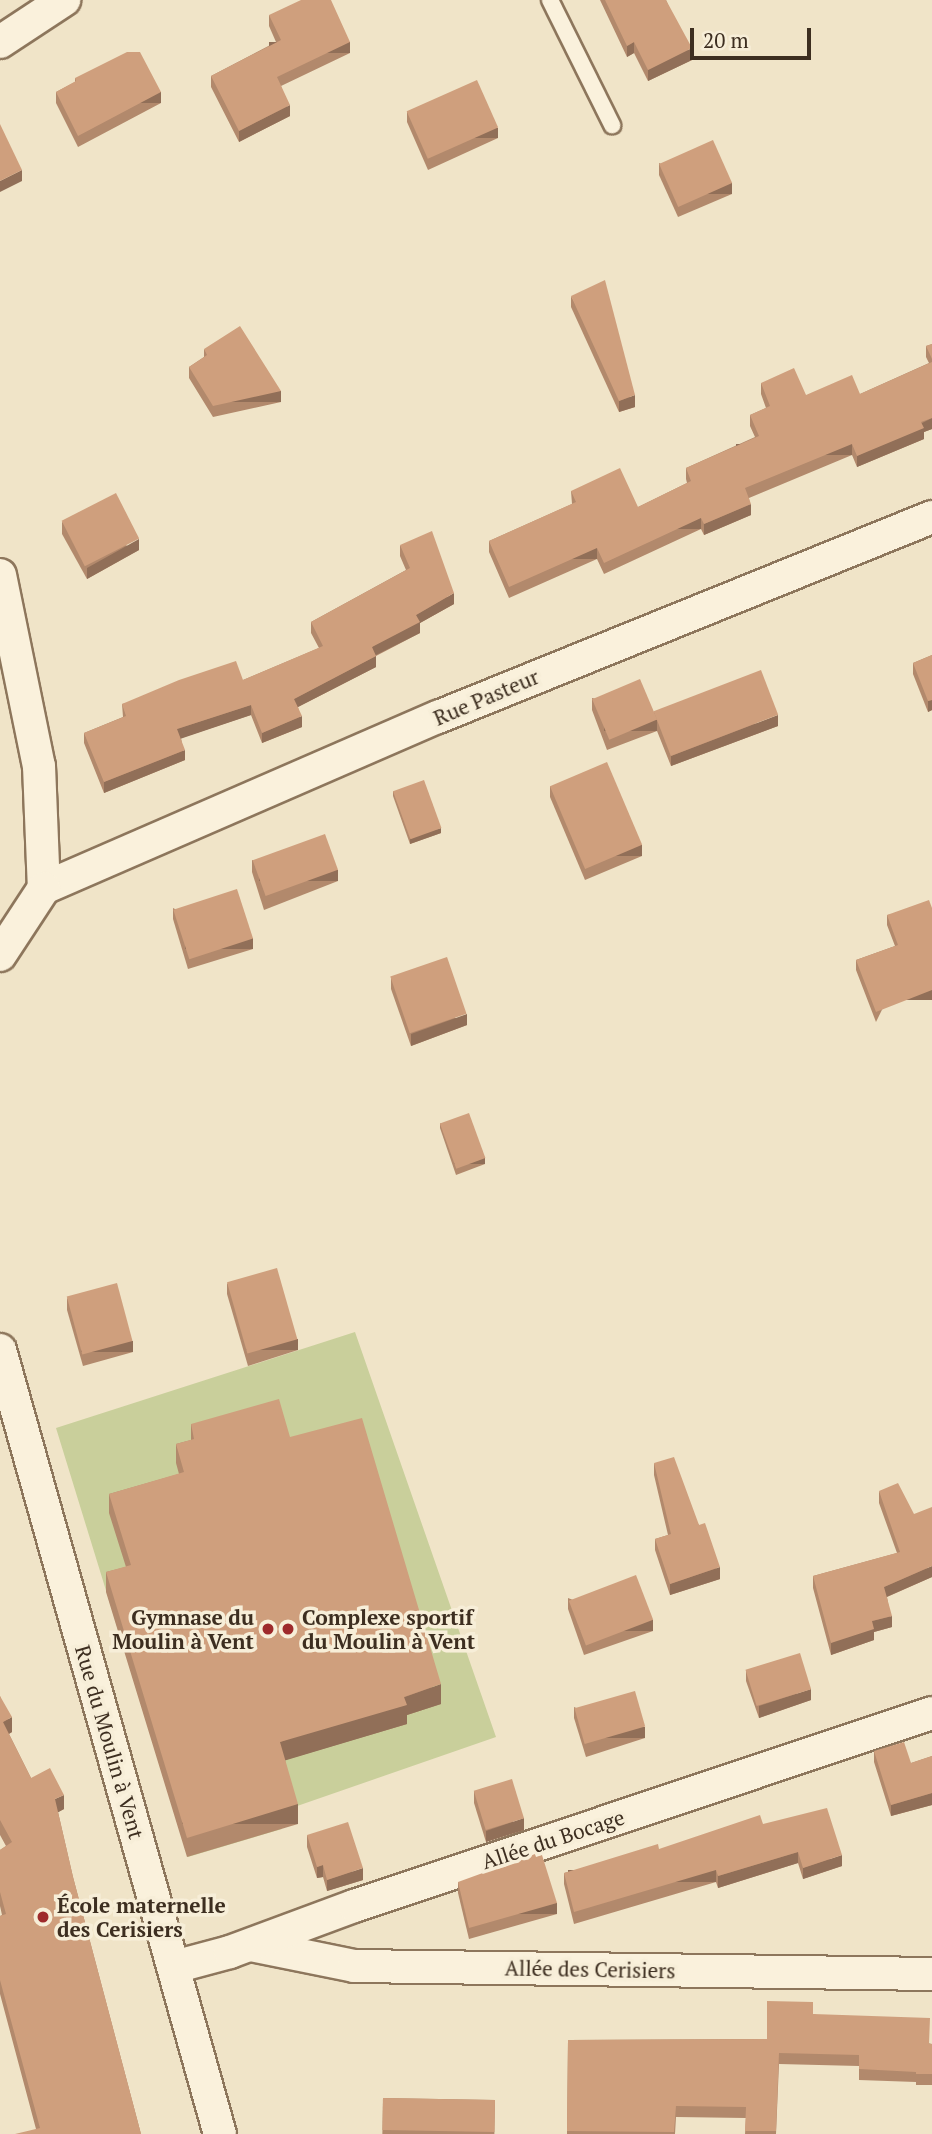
<!DOCTYPE html>
<meta charset="utf-8">
<style>
body{margin:0}
#map{position:relative;width:932px;height:2134px;overflow:hidden;background:#f0e4c8;font-family:"PT Serif",serif}
div>[style]{position:absolute}
.green>*{inset:0;background:#c9cf9b}
.roads{filter:drop-shadow(2px 0 #8d765c) drop-shadow(-2px 0 #8d765c) drop-shadow(0 2px #8d765c) drop-shadow(0 -2px #8d765c)}
.service>*{height:16px;margin:-8px;padding:0 8px;transform-origin:8px;border-radius:8px;background:#faf1dc}
.minor>*{height:32px;margin:-16px;padding:0 16px;transform-origin:16px;border-radius:16px;background:#faf1dc}
.wall>*{inset:0;background:#b2896c;transform-origin:0 0}
.shaded-wall>*{inset:0;background:#916f58;transform-origin:0 0}
.building>*{inset:0;background:#cf9f7d;transform-origin:0 0}
.dots>*{width:19px;height:19px;translate:-50% -50%;box-sizing:border-box;border:4px solid #f7eed8;border-radius:50%}
span{translate:-50% -50%;white-space:nowrap;text-align:center;line-height:1.15;-webkit-text-stroke:7px #f7eed8;paint-order:stroke}
.street-label{font-size:21px;color:#3d2e20}
.poi-label{font-size:21px;color:#3d2e20;font-weight:700}
.right{translate:-100% -50%;text-align:right}
.left{translate:0 -50%;text-align:left}
.scale{position:absolute;left:690px;top:28px;width:121px;height:32px;box-sizing:border-box;border:4px solid #3d2e20;border-top:0;padding-left:9px;font-size:21px;line-height:24px;white-space:nowrap;color:#3d2e20;-webkit-text-stroke:5px #f7eed8;paint-order:stroke}
</style>
<div id="map">
<div class="green">
<div style="clip-path:polygon(355px 1332px,496px 1737px,277px 1813px,282px 1829px,188px 1857px,56px 1428px)"></div>
</div>
<div class="roads">
<div class="service">
<div style="left:550px;top:0;width:140px;rotate:63.6deg"></div>
</div>
<div class="minor">
<div style="left:0;top:42px;width:77px;rotate:-33.3deg"></div>
<div style="left:0;top:575px;width:195px;rotate:78.5deg"></div>
<div style="left:39px;top:766px;width:122px;rotate:87.7deg"></div>
<div style="left:44px;top:888px;width:430px;rotate:-23.5deg"></div>
<div style="left:438px;top:717px;width:533px;rotate:-22.04deg"></div>
<div style="left:0;top:955px;width:80px;rotate:-56.7deg"></div>
<div style="left:0;top:1350px;width:814px;rotate:74.33deg"></div>
<div style="left:251px;top:1945px;width:105px;rotate:11.5deg"></div>
<div style="left:354px;top:1966px;width:578px;rotate:0.79deg"></div>
<div style="left:174px;top:1967px;width:58px;rotate:-15deg"></div>
<div style="left:230px;top:1952px;width:132px;rotate:-20.4deg"></div>
<div style="left:354px;top:1906px;width:609px;rotate:-18.46deg"></div>
</div>
</div>
<div class="wall">
<div style="clip-path:polygon(600px 0,666px 0,692px 60px,648px 81px,634px 53px,627px 57px)"></div>
<div style="clip-path:polygon(269px 15px,350px 53px,281px 86px,290px 116px,239px 142px,211px 87px,211px 76px,276px 42px,269px 26px)"></div>
<div style="clip-path:polygon(75px 78px,161px 103px,78px 147px,56px 103px,56px 92px,75px 82px)"></div>
<div style="clip-path:polygon(407px 112px,498px 138px,428px 170px,407px 122px)"></div>
<div style="clip-path:polygon(659px 163px,732px 194px,678px 217px,659px 175px)"></div>
<div style="clip-path:polygon(571px 296px,635px 407px,619px 412px,571px 307px)"></div>
<div style="clip-path:polygon(932px 344px,932px 429px,924px 432px,924px 439px,857px 467px,852px 455px,749px 498px,751px 515px,704px 535px,701px 529px,604px 574px,597px 559px,509px 598px,489px 552px,489px 541px,572px 504px,571px 491px,638px 507px,687px 483px,686px 479px,686px 468px,755px 437px,750px 426px,750px 415px,766px 408px,761px 394px,761px 383px,806px 395px,860px 394px,929px 363px,926px 357px,926px 346px)"></div>
<div style="clip-path:polygon(204px 349px,281px 402px,213px 417px,189px 378px,189px 367px,204px 357px)"></div>
<div style="clip-path:polygon(62px 522px,139px 550px,87px 579px,62px 534px)"></div>
<div style="clip-path:polygon(400px 545px,454px 604px,420px 623px,420px 633px,376px 656px,376px 667px,298px 707px,302px 727px,262px 743px,251px 715px,181px 738px,185px 760px,104px 793px,84px 743px,84px 733px,123px 717px,122px 704px,243px 680px,319px 648px,311px 633px,311px 622px,406px 570px,400px 556px)"></div>
<div style="clip-path:polygon(932px 655px,932px 710px,928px 712px,913px 674px,913px 663px)"></div>
<div style="clip-path:polygon(592px 698px,654px 712px,778px 726px,671px 766px,657px 731px,607px 750px,592px 710px)"></div>
<div style="clip-path:polygon(550px 786px,642px 856px,585px 880px,550px 797px)"></div>
<div style="clip-path:polygon(393px 791px,441px 833px,410px 844px,393px 796px)"></div>
<div style="clip-path:polygon(252px 860px,338px 881px,264px 910px,252px 872px)"></div>
<div style="clip-path:polygon(173px 908px,253px 949px,188px 969px,173px 919px)"></div>
<div style="clip-path:polygon(932px 908px,876px 1022px,856px 970px,856px 960px,895px 946px,887px 925px,887px 915px)"></div>
<div style="clip-path:polygon(391px 978px,467px 1025px,411px 1046px,391px 989px)"></div>
<div style="clip-path:polygon(440px 1123px,485px 1164px,456px 1175px,440px 1128px)"></div>
<div style="clip-path:polygon(227px 1283px,298px 1350px,248px 1366px,227px 1294px)"></div>
<div style="clip-path:polygon(67px 1298px,133px 1352px,83px 1366px,67px 1310px)"></div>
<div style="clip-path:polygon(191px 1424px,290px 1437px,441px 1704px,407px 1715px,407px 1724px,285px 1760px,298px 1824px,187px 1857px,106px 1592px,106px 1572px,126px 1567px,109px 1513px,109px 1494px,179px 1474px,176px 1463px,176px 1444px,191px 1440px)"></div>
<div style="clip-path:polygon(654px 1463px,699px 1525px,720px 1579px,670px 1595px,655px 1550px,655px 1539px,668px 1535px,654px 1475px)"></div>
<div style="clip-path:polygon(879px 1491px,932px 1577px,887px 1597px,892px 1627px,874px 1632px,874px 1640px,831px 1655px,813px 1588px,813px 1576px,897px 1553px,879px 1503px)"></div>
<div style="clip-path:polygon(568px 1598px,653px 1631px,584px 1655px,568px 1609px)"></div>
<div style="clip-path:polygon(746px 1670px,811px 1700px,759px 1718px,746px 1681px)"></div>
<div style="clip-path:polygon(0 1696px,12px 1732px,9px 1734px,31px 1778px,64px 1809px,58px 1812px,73px 1877px,141px 2134px,36px 2129px,0 1994px,0 1916px,2px 1915px,0 1906px,0 1850px,6px 1846px,0 1835px)"></div>
<div style="clip-path:polygon(574px 1707px,645px 1738px,586px 1757px,574px 1718px)"></div>
<div style="clip-path:polygon(874px 1751px,911px 1763px,932px 1756px,932px 1805px,891px 1816px,874px 1762px)"></div>
<div style="clip-path:polygon(474px 1791px,524px 1830px,486px 1842px,474px 1803px)"></div>
<div style="clip-path:polygon(763px 1824px,842px 1866px,803px 1879px,798px 1863px,718px 1888px,716px 1882px,574px 1924px,564px 1884px,564px 1873px)"></div>
<div style="clip-path:polygon(307px 1835px,363px 1880px,327px 1891px,323px 1877px,317px 1878px,307px 1847px)"></div>
<div style="clip-path:polygon(458px 1882px,557px 1914px,469px 1939px,458px 1893px)"></div>
<div style="clip-path:polygon(813px 2014px,932px 2044px,932px 2085px,916px 2085px,916px 2082px,859px 2080px,859px 2066px,779px 2064px,776px 2134px,745px 2134px,746px 2118px,676px 2117px,675px 2134px,567px 2134px,568px 2040px,767px 2039px)"></div>
<div style="left:383px;top:2098px;width:112px;height:36px;rotate:1deg"></div>
</div>
<div class="shaded-wall">
<div style="left:350px;top:42px;width:11px;height:81px;rotate:90deg"></div>
<div style="clip-path:polygon(634px 42px,634px 53px,627px 57px,627px 46px)"></div>
<div style="clip-path:polygon(692px 48px,692px 60px,648px 81px,648px 70px)"></div>
<div style="left:161px;top:92px;width:11px;height:94px;rotate:90deg"></div>
<div style="clip-path:polygon(290px 105px,290px 116px,239px 142px,239px 131px)"></div>
<div style="left:498px;top:128px;width:10px;height:77px;rotate:90deg"></div>
<div style="clip-path:polygon(22px 170px,22px 181px,0 192px,0 181px)"></div>
<div style="left:732px;top:183px;width:11px;height:59px;rotate:90deg"></div>
<div style="left:281px;top:391px;width:11px;height:70px;rotate:90deg"></div>
<div style="clip-path:polygon(635px 395px,635px 407px,619px 412px,619px 401px)"></div>
<div style="clip-path:polygon(932px 418px,932px 429px,924px 432px,924px 439px,857px 467px,857px 456px)"></div>
<div style="left:852px;top:444px;width:11px;height:116px;rotate:90deg"></div>
<div style="clip-path:polygon(751px 504px,751px 515px,704px 535px,704px 524px)"></div>
<div style="left:701px;top:518px;width:11px;height:107px;rotate:90deg"></div>
<div style="clip-path:polygon(139px 539px,139px 550px,87px 579px,87px 568px)"></div>
<div style="left:597px;top:548px;width:11px;height:96px;rotate:90deg"></div>
<div style="clip-path:polygon(454px 593px,454px 604px,420px 623px,420px 633px,372px 657px,372px 647px,416px 615px)"></div>
<div style="clip-path:polygon(376px 656px,376px 667px,294px 709px,294px 699px)"></div>
<div style="clip-path:polygon(932px 700px,932px 710px,928px 712px,928px 701px)"></div>
<div style="clip-path:polygon(251px 705px,251px 715px,177px 740px,177px 729px)"></div>
<div style="clip-path:polygon(778px 715px,778px 726px,671px 766px,671px 756px)"></div>
<div style="clip-path:polygon(302px 716px,302px 727px,262px 743px,262px 733px)"></div>
<div style="left:657px;top:720px;width:11px;height:53px;rotate:90deg"></div>
<div style="clip-path:polygon(185px 750px,185px 760px,104px 793px,104px 782px)"></div>
<div style="clip-path:polygon(441px 828px,441px 833px,410px 844px,410px 838px)"></div>
<div style="left:642px;top:845px;width:11px;height:62px;rotate:90deg"></div>
<div style="left:338px;top:870px;width:11px;height:79px;rotate:90deg"></div>
<div style="left:253px;top:938px;width:11px;height:68px;rotate:90deg"></div>
<div style="left:932px;top:990px;width:10px;height:60px;rotate:90deg"></div>
<div style="clip-path:polygon(467px 1014px,467px 1025px,411px 1046px,411px 1034px)"></div>
<div style="left:485px;top:1158px;width:6px;height:31px;rotate:90deg"></div>
<div style="left:298px;top:1339px;width:11px;height:52px;rotate:90deg"></div>
<div style="left:133px;top:1341px;width:11px;height:52px;rotate:90deg"></div>
<div style="clip-path:polygon(932px 1566px,932px 1577px,884px 1598px,884px 1587px)"></div>
<div style="clip-path:polygon(720px 1567px,720px 1579px,670px 1595px,670px 1584px)"></div>
<div style="clip-path:polygon(892px 1616px,892px 1627px,874px 1632px,874px 1640px,831px 1655px,831px 1643px,872px 1621px)"></div>
<div style="left:653px;top:1620px;width:11px;height:73px;rotate:90deg"></div>
<div style="clip-path:polygon(441px 1684px,441px 1704px,407px 1715px,407px 1724px,280px 1762px,280px 1742px)"></div>
<div style="clip-path:polygon(811px 1689px,811px 1700px,759px 1718px,759px 1706px)"></div>
<div style="clip-path:polygon(12px 1717px,12px 1732px,3px 1737px,3px 1722px)"></div>
<div style="left:645px;top:1727px;width:11px;height:62px;rotate:90deg"></div>
<div style="clip-path:polygon(932px 1793px,932px 1805px,891px 1816px,891px 1805px)"></div>
<div style="clip-path:polygon(64px 1795px,64px 1809px,55px 1814px,55px 1799px)"></div>
<div style="left:298px;top:1804px;width:20px;height:116px;rotate:90deg"></div>
<div style="clip-path:polygon(524px 1818px,524px 1830px,486px 1842px,486px 1831px)"></div>
<div style="clip-path:polygon(798px 1852px,798px 1863px,718px 1888px,718px 1876px)"></div>
<div style="clip-path:polygon(842px 1855px,842px 1866px,803px 1879px,803px 1868px)"></div>
<div style="clip-path:polygon(323px 1865px,323px 1877px,317px 1878px,317px 1867px)"></div>
<div style="clip-path:polygon(363px 1868px,363px 1880px,327px 1891px,327px 1880px)"></div>
<div style="left:716px;top:1870px;width:12px;height:148px;rotate:90deg"></div>
<div style="left:557px;top:1903px;width:11px;height:91px;rotate:90deg"></div>
</div>
<div class="building">
<div style="clip-path:polygon(301px 0,331px 0,350px 42px,277px 77px,290px 105px,239px 131px,211px 76px,281px 40px,269px 15px)"></div>
<div style="clip-path:polygon(605px 0,666px 0,692px 48px,648px 70px,634px 42px,627px 46px)"></div>
<div style="clip-path:polygon(127px 52px,140px 52px,161px 92px,78px 136px,56px 92px,76px 81px,75px 78px)"></div>
<div style="left:477px;top:80px;width:52px;height:77px;rotate:66deg"></div>
<div style="clip-path:polygon(0 124px,22px 170px,0 181px)"></div>
<div style="left:713px;top:140px;width:47px;height:59px;rotate:66deg"></div>
<div style="clip-path:polygon(605px 280px,635px 395px,619px 401px,571px 296px)"></div>
<div style="clip-path:polygon(240px 326px,281px 391px,213px 406px,189px 367px,207px 355px,204px 349px)"></div>
<div style="clip-path:polygon(932px 344px,932px 359px,926px 346px)"></div>
<div style="clip-path:polygon(932px 362px,932px 418px,921px 422px,924px 428px,857px 456px,852px 444px,745px 488px,751px 504px,704px 524px,701px 518px,604px 563px,597px 548px,509px 587px,489px 541px,576px 502px,571px 491px,620px 468px,638px 507px,691px 481px,686px 468px,759px 436px,750px 415px,770px 406px,761px 383px,794px 368px,806px 395px,852px 375px,860px 394px)"></div>
<div style="left:116px;top:493px;width:51px;height:61px;rotate:63deg"></div>
<div style="clip-path:polygon(432px 531px,454px 593px,416px 615px,420px 622px,372px 647px,376px 656px,294px 699px,302px 716px,262px 733px,251px 705px,177px 729px,185px 750px,104px 782px,84px 733px,126px 716px,122px 704px,179px 680px,236px 661px,243px 680px,323px 646px,311px 622px,410px 568px,400px 545px)"></div>
<div style="clip-path:polygon(932px 655px,932px 700px,928px 701px,913px 663px)"></div>
<div style="left:761px;top:670px;width:48px;height:115px;rotate:69deg"></div>
<div style="left:640px;top:679px;width:44px;height:52px;rotate:67deg"></div>
<div style="left:607px;top:762px;width:90px;height:62px;rotate:67deg"></div>
<div style="left:424px;top:780px;width:51px;height:33px;rotate:70deg"></div>
<div style="left:325px;top:834px;width:38px;height:77px;rotate:70deg"></div>
<div style="left:237px;top:889px;width:52px;height:67px;rotate:72deg"></div>
<div style="clip-path:polygon(929px 900px,932px 908px,932px 990px,876px 1012px,856px 960px,898px 945px,887px 915px)"></div>
<div style="left:447px;top:957px;width:60px;height:60px;rotate:71deg"></div>
<div style="left:469px;top:1113px;width:48px;height:31px;rotate:70deg"></div>
<div style="left:277px;top:1268px;width:74px;height:52px;rotate:74deg"></div>
<div style="left:117px;top:1283px;width:60px;height:52px;rotate:75deg"></div>
<div style="clip-path:polygon(279px 1399px,290px 1437px,362px 1418px,441px 1684px,404px 1697px,407px 1705px,280px 1742px,298px 1804px,187px 1838px,106px 1572px,131px 1565px,109px 1494px,184px 1472px,176px 1444px,194px 1439px,191px 1424px)"></div>
<div style="clip-path:polygon(674px 1457px,699px 1525px,705px 1523px,720px 1567px,670px 1584px,655px 1539px,671px 1534px,654px 1463px)"></div>
<div style="clip-path:polygon(898px 1483px,914px 1514px,932px 1507px,932px 1566px,884px 1587px,892px 1616px,872px 1621px,874px 1629px,831px 1643px,813px 1576px,900px 1552px,879px 1491px)"></div>
<div style="left:636px;top:1575px;width:48px;height:72px;rotate:69deg"></div>
<div style="left:800px;top:1653px;width:38px;height:57px;rotate:73deg"></div>
<div style="left:635px;top:1691px;width:37px;height:63px;rotate:74deg"></div>
<div style="clip-path:polygon(0 1696px,12px 1717px,3px 1722px,31px 1778px,50px 1768px,64px 1795px,55px 1799px,73px 1877px,141px 2134px,15px 2134px,40px 2128px,0 1980px,0 1916px,6px 1914px,0 1892px,0 1850px,12px 1842px,0 1820px)"></div>
<div style="clip-path:polygon(904px 1742px,911px 1763px,932px 1756px,932px 1793px,891px 1805px,874px 1751px)"></div>
<div style="left:512px;top:1779px;width:41px;height:40px;rotate:73deg"></div>
<div style="clip-path:polygon(827px 1808px,842px 1855px,803px 1868px,798px 1852px,718px 1876px,716px 1870px,574px 1912px,564px 1873px,658px 1844px,659px 1849px,760px 1815px,763px 1824px)"></div>
<div style="clip-path:polygon(348px 1822px,363px 1868px,327px 1880px,323px 1865px,317px 1867px,307px 1835px)"></div>
<div style="clip-path:polygon(535px 1854px,536px 1857px,542px 1855px,557px 1903px,469px 1928px,458px 1882px)"></div>
<div style="clip-path:polygon(767px 2001px,813px 2002px,813px 2014px,930px 2018px,929px 2044px,932px 2044px,932px 2074px,916px 2074px,916px 2072px,859px 2069px,859px 2055px,779px 2053px,776px 2131px,745px 2131px,746px 2107px,676px 2106px,674px 2132px,567px 2131px,568px 2040px,767px 2039px)"></div>
<div style="left:383px;top:2098px;width:112px;height:32px;rotate:1deg"></div>
</div>
<div class="dots">
<div style="left:268px;top:1629px;background:#9e2a2b"></div>
<div style="left:288px;top:1629px;background:#9e2a2b"></div>
<div style="left:43px;top:1917px;background:#9e2a2b"></div>
</div>
<div class="street-label">
<span style="left:486px;top:697px;rotate:-23deg">Rue Pasteur</span>
<span style="left:110px;top:1742px;rotate:74deg">Rue du Moulin à Vent</span>
<span style="left:553px;top:1839px;rotate:-18deg">Allée du Bocage</span>
<span style="left:590px;top:1969px;rotate:1deg">Allée des Cerisiers</span>
</div>
<div class="poi-label">
<span class="right" style="left:254px;top:1629px">Gymnase du<br>Moulin à Vent</span>
<span class="left" style="left:302px;top:1629px">Complexe sportif<br>du Moulin à Vent</span>
<span class="left" style="left:57px;top:1917px">École maternelle<br>des Cerisiers</span>
</div>
<div class="scale">20 m</div>
</div>
